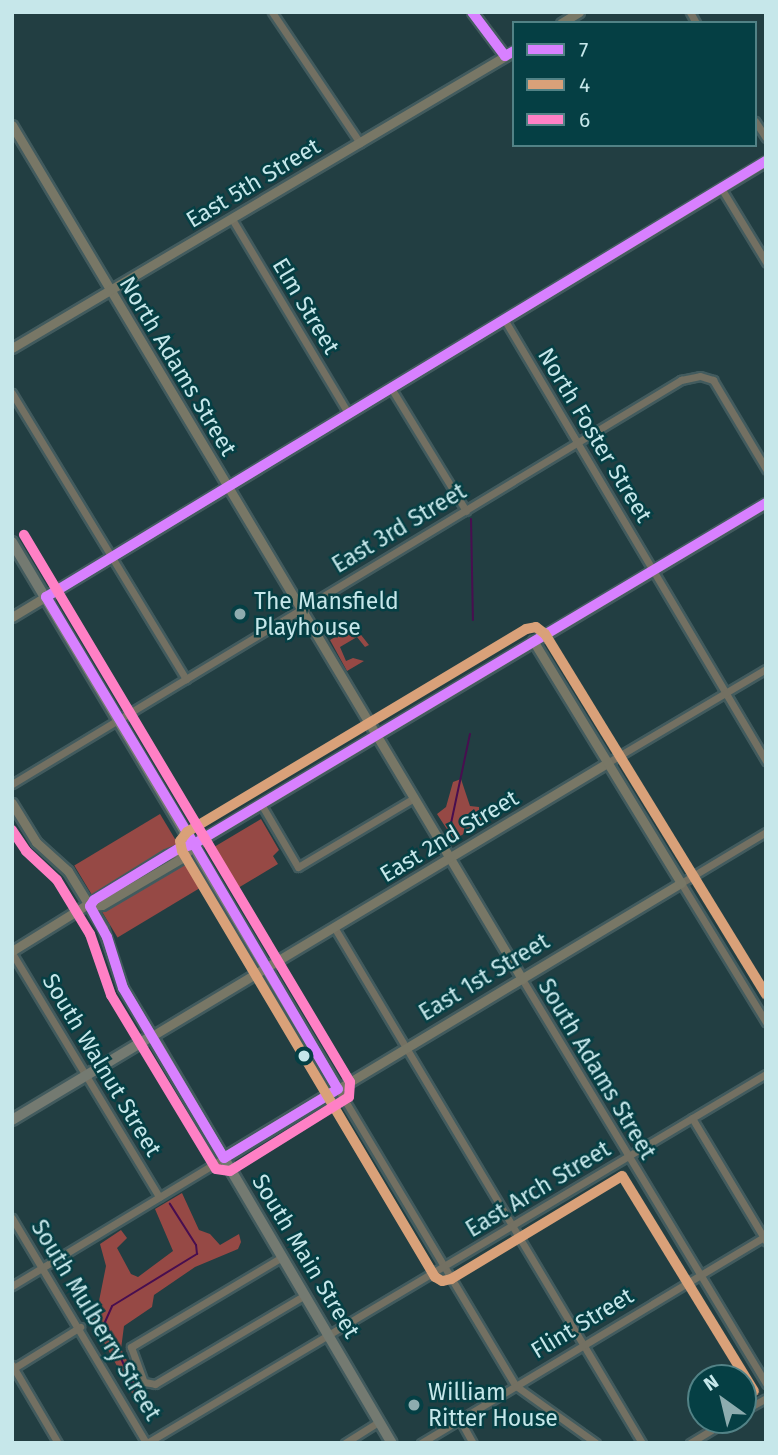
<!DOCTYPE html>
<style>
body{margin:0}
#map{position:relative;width:778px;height:1455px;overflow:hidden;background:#223e42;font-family:"Fira Sans",sans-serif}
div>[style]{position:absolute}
.green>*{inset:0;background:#964945;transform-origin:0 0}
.stream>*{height:2px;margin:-1px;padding:0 1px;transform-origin:1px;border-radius:1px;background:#480e50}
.roads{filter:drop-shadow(2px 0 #425b5e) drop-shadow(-2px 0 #425b5e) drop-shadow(0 2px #425b5e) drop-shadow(0 -2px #425b5e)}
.minor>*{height:7px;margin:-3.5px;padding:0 3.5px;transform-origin:3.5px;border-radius:3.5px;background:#737062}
.major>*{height:9px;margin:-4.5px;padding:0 4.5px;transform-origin:4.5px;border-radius:4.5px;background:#787766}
.highway>*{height:10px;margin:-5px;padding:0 5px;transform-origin:5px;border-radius:5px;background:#747a71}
.bus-1>*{height:10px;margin:-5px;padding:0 5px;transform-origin:5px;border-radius:5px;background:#d880ff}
.bus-2>*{height:10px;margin:-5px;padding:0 5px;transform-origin:5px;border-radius:5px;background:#d9a179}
.bus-3>*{height:10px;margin:-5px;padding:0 5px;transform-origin:5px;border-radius:5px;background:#ff80c5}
.dots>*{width:19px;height:19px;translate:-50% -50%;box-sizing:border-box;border:4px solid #053f44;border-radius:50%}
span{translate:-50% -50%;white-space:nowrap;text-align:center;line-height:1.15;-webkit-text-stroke:5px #053f44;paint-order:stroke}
.street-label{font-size:23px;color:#c6e7ea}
.poi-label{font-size:23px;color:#c6e7ea}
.left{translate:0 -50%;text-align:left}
.frame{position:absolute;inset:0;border:14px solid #c6e7ea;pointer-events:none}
.legend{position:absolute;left:512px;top:21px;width:245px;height:126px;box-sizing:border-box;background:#053f44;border:2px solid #528286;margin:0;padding:9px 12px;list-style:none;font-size:21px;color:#c6e7ea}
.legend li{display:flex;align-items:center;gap:14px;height:35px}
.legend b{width:35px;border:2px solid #528286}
.north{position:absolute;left:687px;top:1364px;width:70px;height:70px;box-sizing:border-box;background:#053f44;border:2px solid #528286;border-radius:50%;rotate:326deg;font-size:19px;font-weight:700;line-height:28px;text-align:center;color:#c6e7ea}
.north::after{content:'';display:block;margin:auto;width:24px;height:32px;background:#8dacaf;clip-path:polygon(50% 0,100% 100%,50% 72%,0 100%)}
</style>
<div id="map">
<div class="green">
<div style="clip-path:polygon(354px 626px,369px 645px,365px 647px,357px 637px,340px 647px,346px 661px,353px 658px,364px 661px,347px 671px,330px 640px)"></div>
<div style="clip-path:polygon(461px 779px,470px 806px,479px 807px,479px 816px,484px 821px,454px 840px,437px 814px,446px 807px,453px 782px)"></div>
<div style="left:160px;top:814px;width:84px;height:100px;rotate:59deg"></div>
<div style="clip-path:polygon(261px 819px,279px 850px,273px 856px,278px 864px,233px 891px,209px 850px)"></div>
<div style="clip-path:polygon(182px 1193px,199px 1230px,210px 1234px,220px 1245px,239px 1234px,241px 1242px,238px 1249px,195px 1267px,154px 1295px,152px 1307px,124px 1326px,121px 1349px,142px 1390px,133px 1395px,90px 1317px,98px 1306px,106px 1266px,100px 1244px,121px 1230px,127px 1238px,117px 1248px,131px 1274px,138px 1277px,173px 1251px,155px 1209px)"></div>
</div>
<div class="stream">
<div style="left:471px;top:519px;width:101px;rotate:88.9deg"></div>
<div style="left:450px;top:828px;width:96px;rotate:-78deg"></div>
<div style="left:135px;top:1390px;width:74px;rotate:-113.8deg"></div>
<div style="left:105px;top:1322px;width:17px;rotate:-66deg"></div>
<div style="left:112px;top:1306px;width:100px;rotate:-31.5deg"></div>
<div style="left:197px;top:1254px;width:9px;rotate:-96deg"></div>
<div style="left:196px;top:1245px;width:49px;rotate:-122.4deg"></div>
</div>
<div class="roads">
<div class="minor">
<div style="left:272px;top:12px;width:158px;rotate:56.1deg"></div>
<div style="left:690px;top:12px;width:13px;rotate:61deg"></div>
<div style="left:755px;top:121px;width:20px;rotate:57deg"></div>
<div style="left:721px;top:188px;width:87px;rotate:58.7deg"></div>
<div style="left:232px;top:219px;width:226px;rotate:59.1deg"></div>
<div style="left:504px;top:319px;width:514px;rotate:59.34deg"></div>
<div style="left:391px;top:388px;width:144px;rotate:58.6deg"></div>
<div style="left:12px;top:393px;width:335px;rotate:58.7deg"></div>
<div style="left:607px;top:763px;width:185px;rotate:-30.6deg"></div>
<div style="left:12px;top:784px;width:782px;rotate:-31.13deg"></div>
<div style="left:681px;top:380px;width:19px;rotate:-12deg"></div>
<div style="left:700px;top:376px;width:14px;rotate:17deg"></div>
<div style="left:713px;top:380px;width:104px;rotate:59.2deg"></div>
<div style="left:261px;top:804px;width:73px;rotate:59.6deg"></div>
<div style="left:298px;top:867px;width:135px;rotate:-30.7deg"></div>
<div style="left:766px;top:832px;width:99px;rotate:149deg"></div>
<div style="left:681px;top:883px;width:163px;rotate:58.6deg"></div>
<div style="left:334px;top:927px;width:601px;rotate:59.17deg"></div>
<div style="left:12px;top:953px;width:285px;rotate:58.9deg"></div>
<div style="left:522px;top:979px;width:473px;rotate:58.9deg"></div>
<div style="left:338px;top:1089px;width:346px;rotate:59.1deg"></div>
<div style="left:516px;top:1386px;width:98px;rotate:35.5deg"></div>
<div style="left:692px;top:1118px;width:144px;rotate:59deg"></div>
<div style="left:12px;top:1218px;width:262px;rotate:59.2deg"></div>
<div style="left:282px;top:1257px;width:176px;rotate:149.2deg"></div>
<div style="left:131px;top:1347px;width:37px;rotate:70deg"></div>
<div style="left:144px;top:1382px;width:11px;rotate:10deg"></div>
<div style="left:155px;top:1384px;width:174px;rotate:-30.7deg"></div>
<div style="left:12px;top:1286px;width:248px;rotate:-31.1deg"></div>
<div style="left:12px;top:1365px;width:91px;rotate:59.5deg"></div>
<div style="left:14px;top:1368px;width:78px;rotate:-31.8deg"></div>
<div style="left:743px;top:1411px;width:26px;rotate:-29deg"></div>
<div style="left:460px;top:1420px;width:26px;rotate:61deg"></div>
<div style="left:147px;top:1443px;width:721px;rotate:-30.8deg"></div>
<div style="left:345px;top:1443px;width:41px;rotate:-32.2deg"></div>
<div style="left:421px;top:1443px;width:400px;rotate:-31deg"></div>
<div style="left:690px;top:1443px;width:44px;rotate:-31.2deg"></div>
</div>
<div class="major">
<div style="left:472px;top:12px;width:55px;rotate:53.1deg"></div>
<div style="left:561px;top:23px;width:21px;rotate:-31deg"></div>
<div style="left:12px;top:125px;width:995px;rotate:59.15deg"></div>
<div style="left:12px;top:348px;width:583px;rotate:-30.61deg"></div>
<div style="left:12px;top:617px;width:881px;rotate:-31.16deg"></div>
<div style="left:12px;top:803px;width:46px;rotate:58.4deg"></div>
<div style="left:36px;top:842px;width:43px;rotate:42.2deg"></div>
<div style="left:68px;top:871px;width:67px;rotate:58.4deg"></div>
<div style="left:103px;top:928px;width:63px;rotate:71.6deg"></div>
<div style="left:123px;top:988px;width:56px;rotate:58.9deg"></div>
<div style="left:152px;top:1036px;width:531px;rotate:-30.96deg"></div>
<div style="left:90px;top:906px;width:12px;rotate:-5deg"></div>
<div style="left:102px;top:905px;width:93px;rotate:-30.4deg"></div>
<div style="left:182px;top:858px;width:18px;rotate:-49deg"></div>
<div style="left:12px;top:951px;width:182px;rotate:-31.8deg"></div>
<div style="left:167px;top:855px;width:29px;rotate:-22deg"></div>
<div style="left:194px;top:844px;width:666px;rotate:-30.8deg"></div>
<div style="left:338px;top:1089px;width:400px;rotate:-31deg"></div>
<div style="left:681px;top:883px;width:284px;rotate:-121.4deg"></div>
</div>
<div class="highway">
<div style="left:12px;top:542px;width:637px;rotate:59.21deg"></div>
<div style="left:338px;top:1089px;width:133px;rotate:148.8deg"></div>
<div style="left:12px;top:1120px;width:163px;rotate:-31deg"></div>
<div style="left:152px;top:1036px;width:472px;rotate:59.5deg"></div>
</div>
</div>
<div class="bus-1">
<div style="left:472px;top:12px;width:55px;rotate:53.1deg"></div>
<div style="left:505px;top:56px;width:10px;rotate:-29deg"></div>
<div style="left:194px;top:844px;width:284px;rotate:59.6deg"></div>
<div style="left:338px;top:1089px;width:133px;rotate:148.8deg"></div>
<div style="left:224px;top:1158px;width:198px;rotate:-120.7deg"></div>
<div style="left:123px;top:988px;width:53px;rotate:-107.4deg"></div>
<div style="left:107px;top:937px;width:35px;rotate:-119deg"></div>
<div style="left:90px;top:906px;width:7px;rotate:-56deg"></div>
<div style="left:94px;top:900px;width:98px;rotate:-31.3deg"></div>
<div style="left:178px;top:849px;width:17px;rotate:-17deg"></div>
<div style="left:194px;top:844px;width:288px;rotate:-120.9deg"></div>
<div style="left:46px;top:597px;width:842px;rotate:-31.2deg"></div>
<div style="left:194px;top:844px;width:666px;rotate:-30.8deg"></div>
</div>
<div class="bus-2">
<div style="left:754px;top:1391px;width:252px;rotate:-121.5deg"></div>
<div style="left:622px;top:1176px;width:200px;rotate:148.9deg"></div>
<div style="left:451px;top:1279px;width:9px;rotate:167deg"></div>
<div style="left:442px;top:1281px;width:8px;rotate:-150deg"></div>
<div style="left:435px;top:1277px;width:495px;rotate:-120.7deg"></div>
<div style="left:182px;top:851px;width:10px;rotate:-101deg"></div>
<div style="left:180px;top:841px;width:11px;rotate:-52deg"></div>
<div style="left:187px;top:832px;width:395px;rotate:-30.9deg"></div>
<div style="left:526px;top:629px;width:10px;rotate:-11deg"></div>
<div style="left:536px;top:627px;width:11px;rotate:38deg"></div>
<div style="left:545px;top:634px;width:423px;rotate:58.5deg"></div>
</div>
<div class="bus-3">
<div style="left:12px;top:830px;width:25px;rotate:56deg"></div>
<div style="left:26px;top:851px;width:42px;rotate:43.1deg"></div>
<div style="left:57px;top:880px;width:63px;rotate:58.6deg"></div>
<div style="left:90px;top:934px;width:65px;rotate:71deg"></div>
<div style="left:111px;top:995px;width:203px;rotate:58.9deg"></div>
<div style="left:216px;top:1169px;width:14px;rotate:8deg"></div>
<div style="left:230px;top:1171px;width:140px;rotate:-31.9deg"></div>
<div style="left:349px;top:1097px;width:15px;rotate:-86deg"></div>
<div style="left:350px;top:1082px;width:637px;rotate:-120.79deg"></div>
</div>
<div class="dots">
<div style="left:240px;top:614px;background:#8dacaf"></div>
<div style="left:304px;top:1056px;background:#c6e7ea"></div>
<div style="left:414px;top:1405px;background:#8dacaf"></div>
</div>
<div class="street-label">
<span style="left:253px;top:183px;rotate:-31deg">East 5th Street</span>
<span style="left:306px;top:306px;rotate:59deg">Elm Street</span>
<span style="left:178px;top:366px;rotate:59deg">North Adams Street</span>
<span style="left:595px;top:435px;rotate:59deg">North Foster Street</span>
<span style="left:399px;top:528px;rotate:-31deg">East 3rd Street</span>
<span style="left:449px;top:836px;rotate:-31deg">East 2nd Street</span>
<span style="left:484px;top:977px;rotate:-31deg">East 1st Street</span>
<span style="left:102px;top:1065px;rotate:59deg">South Walnut Street</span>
<span style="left:597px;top:1069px;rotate:59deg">South Adams Street</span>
<span style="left:538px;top:1189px;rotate:-31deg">East Arch Street</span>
<span style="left:306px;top:1256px;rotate:59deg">South Main Street</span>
<span style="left:96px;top:1320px;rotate:59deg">South Mulberry Street</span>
<span style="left:582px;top:1323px;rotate:-31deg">Flint Street</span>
</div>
<div class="poi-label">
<span class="left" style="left:254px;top:614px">The Mansfield<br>Playhouse</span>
<span class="left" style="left:428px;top:1405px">William<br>Ritter House</span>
</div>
<div class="frame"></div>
<ul class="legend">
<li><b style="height:9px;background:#d880ff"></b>7</li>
<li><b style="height:9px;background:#d9a179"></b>4</li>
<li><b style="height:9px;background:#ff80c5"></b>6</li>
</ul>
<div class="north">N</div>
</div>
